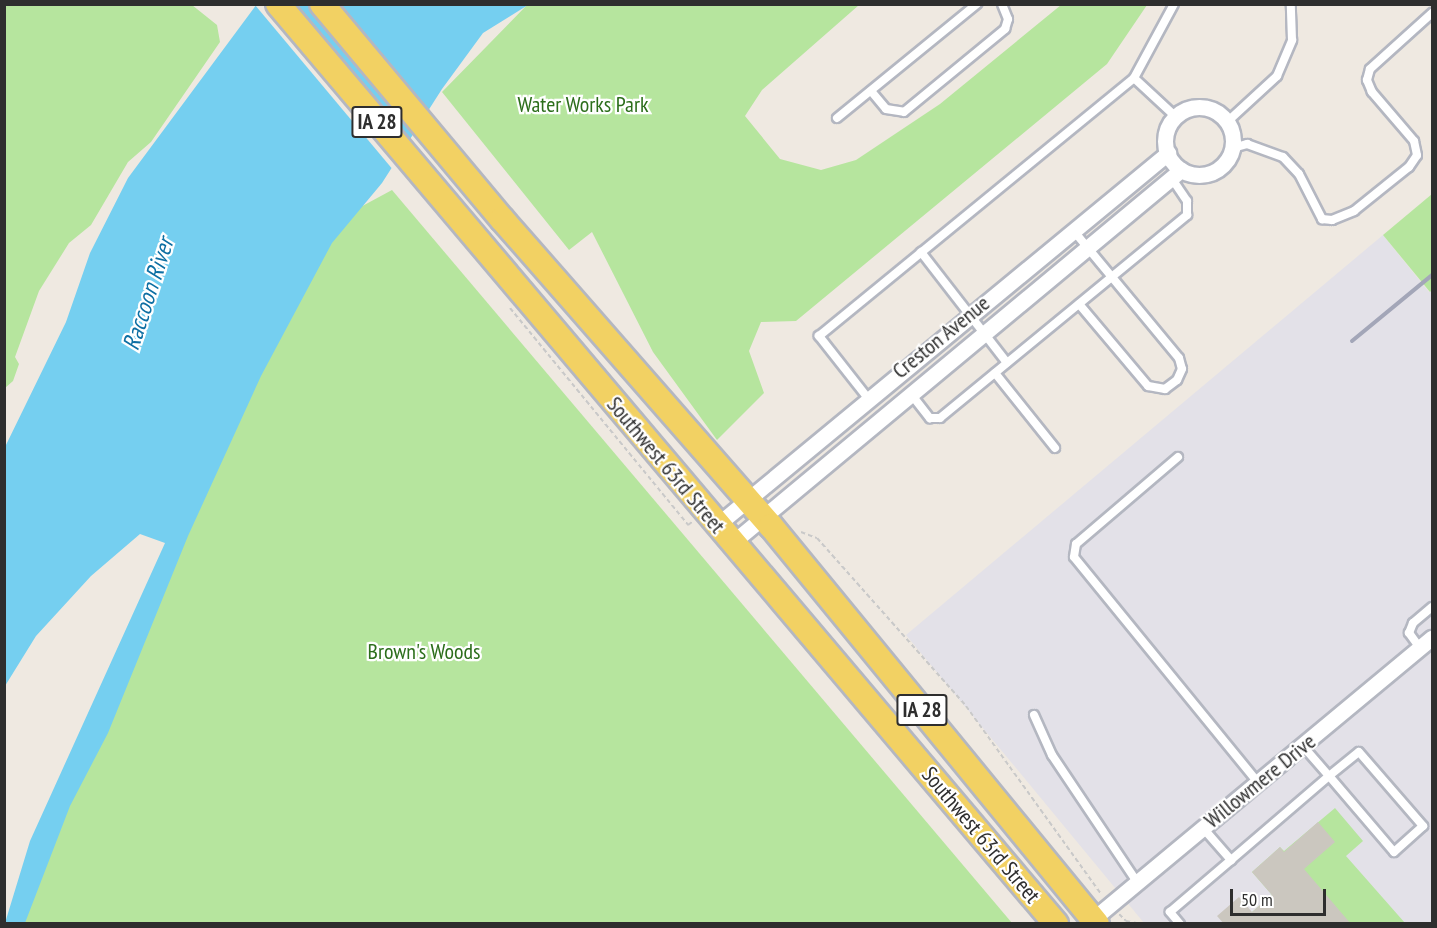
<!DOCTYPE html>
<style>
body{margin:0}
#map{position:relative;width:1437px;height:928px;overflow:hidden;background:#efe9e1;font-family:"PT Sans Narrow",sans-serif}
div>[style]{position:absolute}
.industrial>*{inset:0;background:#e3e1e8}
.green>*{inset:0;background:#b6e59e}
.water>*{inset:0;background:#75cff0}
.pier>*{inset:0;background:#efe9e1}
.building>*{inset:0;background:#cbc7bf}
.path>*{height:2px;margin-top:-1px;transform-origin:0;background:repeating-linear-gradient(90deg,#c9c9c9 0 4.5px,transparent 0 7.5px)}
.roads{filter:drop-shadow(2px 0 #b4b7c1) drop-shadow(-2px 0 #b4b7c1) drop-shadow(0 2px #b4b7c1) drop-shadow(0 -2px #b4b7c1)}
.service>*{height:8px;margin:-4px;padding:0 4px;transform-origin:4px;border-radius:4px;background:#fff}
.minor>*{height:15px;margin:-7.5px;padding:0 7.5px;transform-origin:7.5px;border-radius:7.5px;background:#fff}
.minor>.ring{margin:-7.5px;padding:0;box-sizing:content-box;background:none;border:15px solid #fff;border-radius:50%}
.primary>*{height:24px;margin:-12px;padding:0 12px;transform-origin:12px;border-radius:12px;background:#f2d163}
.rail>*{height:4px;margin:-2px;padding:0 2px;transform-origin:2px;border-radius:2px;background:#a3a6b8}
span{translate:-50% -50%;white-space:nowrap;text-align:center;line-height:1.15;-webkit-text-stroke:4.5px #fff;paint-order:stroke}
.shield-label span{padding:2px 4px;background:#fff;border:2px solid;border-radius:4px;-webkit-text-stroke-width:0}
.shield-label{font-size:21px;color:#2e2e2e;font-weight:700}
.park-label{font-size:22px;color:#2c6e1b}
.street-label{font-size:22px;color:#2e2e2e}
.water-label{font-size:24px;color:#0d6fa3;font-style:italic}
.frame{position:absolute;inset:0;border:6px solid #2e2e2e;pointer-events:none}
.scale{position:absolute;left:1230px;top:889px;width:96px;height:27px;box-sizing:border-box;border:3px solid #2e2e2e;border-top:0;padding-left:8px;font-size:18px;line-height:21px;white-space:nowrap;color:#2e2e2e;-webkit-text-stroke:4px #fff;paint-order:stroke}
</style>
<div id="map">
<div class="industrial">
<div style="clip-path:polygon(1383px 235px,1429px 292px,1432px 290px,1432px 923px,1144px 923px,906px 635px)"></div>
</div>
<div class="green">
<div style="clip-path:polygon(5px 4px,192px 5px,217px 25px,220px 42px,151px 142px,128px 162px,91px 225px,69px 243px,39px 291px,15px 357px,19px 364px,13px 381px,5px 388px)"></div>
<div style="clip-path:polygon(527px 5px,859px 5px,762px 90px,745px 116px,780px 159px,821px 170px,856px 160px,940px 104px,1061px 5px,1147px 5px,1107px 64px,796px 321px,761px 322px,749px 351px,764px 393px,717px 440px,653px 352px,592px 232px,569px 250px,442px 92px)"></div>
<div style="clip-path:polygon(392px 190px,1012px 923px,13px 924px,305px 237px)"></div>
<div style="clip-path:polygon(1432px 194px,1432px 290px,1430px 292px,1383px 235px)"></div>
<div style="clip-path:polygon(1335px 808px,1363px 841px,1346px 856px,1405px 923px,1224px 924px,1252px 912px,1272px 895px,1252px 872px,1280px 847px,1284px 851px)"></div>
</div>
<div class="water">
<div style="clip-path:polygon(257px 4px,528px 5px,483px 33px,442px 89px,382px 183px,332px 243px,261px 376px,188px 536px,108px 733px,70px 806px,25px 923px,5px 923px,30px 841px,165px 543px,140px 534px,91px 576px,36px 636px,5px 686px,5px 447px,66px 322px,90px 253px,128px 178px)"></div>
</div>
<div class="pier">
<div style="clip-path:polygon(255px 5px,290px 5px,410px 148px,394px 171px)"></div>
</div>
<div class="building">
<div style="clip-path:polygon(1318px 822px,1335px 842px,1304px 869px,1351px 924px,1224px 924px,1217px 916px,1239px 897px,1252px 912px,1272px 895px,1252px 872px,1280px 847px,1284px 852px)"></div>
</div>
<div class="path">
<div style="left:510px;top:308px;width:281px;rotate:50.6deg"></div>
<div style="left:688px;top:525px;width:5px;rotate:-37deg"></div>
<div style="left:801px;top:532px;width:17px;rotate:21deg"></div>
<div style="left:817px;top:538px;width:225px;rotate:48.4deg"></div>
<div style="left:966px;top:706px;width:231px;rotate:54.3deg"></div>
<div style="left:1119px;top:914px;width:10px;rotate:45deg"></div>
<div style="left:1126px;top:921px;width:16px;rotate:11deg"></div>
</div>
<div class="roads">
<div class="service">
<div style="left:1134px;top:78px;width:57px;rotate:42.9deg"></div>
<div style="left:871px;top:91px;width:23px;rotate:50deg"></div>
<div style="left:886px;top:109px;width:18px;rotate:9deg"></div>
<div style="left:904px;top:112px;width:131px;rotate:-39.4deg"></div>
<div style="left:1005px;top:29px;width:10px;rotate:-73deg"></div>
<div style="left:1008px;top:19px;width:16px;rotate:-112deg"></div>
<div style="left:837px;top:118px;width:181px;rotate:-39.2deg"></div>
<div style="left:1227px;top:122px;width:68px;rotate:-42.6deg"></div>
<div style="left:1277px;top:76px;width:39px;rotate:-67deg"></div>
<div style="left:1292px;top:40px;width:36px;rotate:-92deg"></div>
<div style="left:1233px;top:148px;width:15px;rotate:-16deg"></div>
<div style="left:1247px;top:144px;width:38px;rotate:20deg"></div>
<div style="left:1283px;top:157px;width:23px;rotate:47deg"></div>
<div style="left:1299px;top:174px;width:51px;rotate:62.9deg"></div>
<div style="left:1322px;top:219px;width:10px;rotate:6deg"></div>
<div style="left:1332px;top:220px;width:24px;rotate:-22deg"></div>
<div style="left:1354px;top:211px;width:70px;rotate:-38.7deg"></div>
<div style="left:1409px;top:167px;width:14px;rotate:-56deg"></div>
<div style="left:1417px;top:155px;width:14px;rotate:-102deg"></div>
<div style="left:1414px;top:141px;width:65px;rotate:-130.6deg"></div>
<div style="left:1372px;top:92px;width:13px;rotate:-113deg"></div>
<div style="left:1367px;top:80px;width:11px;rotate:-75deg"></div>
<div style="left:1370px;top:69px;width:84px;rotate:-42.1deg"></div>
<div style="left:1073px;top:230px;width:166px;rotate:50.4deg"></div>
<div style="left:1179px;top:358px;width:11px;rotate:75deg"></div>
<div style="left:1182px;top:369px;width:12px;rotate:114deg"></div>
<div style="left:1177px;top:380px;width:15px;rotate:143deg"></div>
<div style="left:1165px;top:389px;width:17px;rotate:-170deg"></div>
<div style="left:1148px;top:386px;width:107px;rotate:-130.1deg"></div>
<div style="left:921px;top:252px;width:140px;rotate:52.2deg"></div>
<div style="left:995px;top:373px;width:96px;rotate:51.3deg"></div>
<div style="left:911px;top:394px;width:31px;rotate:52deg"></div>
<div style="left:930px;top:418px;width:10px"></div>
<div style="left:940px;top:418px;width:320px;rotate:-39.4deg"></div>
<div style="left:1187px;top:215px;width:14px;rotate:-90deg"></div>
<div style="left:1187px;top:201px;width:27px;rotate:-124deg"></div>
<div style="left:867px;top:397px;width:78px;rotate:-128.2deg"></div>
<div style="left:819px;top:336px;width:407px;rotate:-39.3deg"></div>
<div style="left:1134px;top:78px;width:84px;rotate:-61.6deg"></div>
<div style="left:1178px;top:457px;width:134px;rotate:139.5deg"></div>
<div style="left:1076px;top:544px;width:13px;rotate:99deg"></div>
<div style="left:1074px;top:557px;width:291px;rotate:50.8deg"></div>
<div style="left:1420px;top:648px;width:19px;rotate:-126deg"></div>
<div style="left:1409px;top:633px;width:11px;rotate:-68deg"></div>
<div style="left:1413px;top:623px;width:25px;rotate:-40deg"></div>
<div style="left:1034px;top:715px;width:44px;rotate:65.8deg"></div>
<div style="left:1052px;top:755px;width:153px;rotate:56.2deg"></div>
<div style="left:1203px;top:828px;width:43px;rotate:48.8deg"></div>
<div style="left:1231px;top:860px;width:129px;rotate:-40.6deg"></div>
<div style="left:1329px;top:776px;width:38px;rotate:-39deg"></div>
<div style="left:1359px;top:752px;width:98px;rotate:49.1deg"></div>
<div style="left:1423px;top:826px;width:39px;rotate:138deg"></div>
<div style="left:1394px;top:852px;width:100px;rotate:-130.5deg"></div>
<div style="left:1329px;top:776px;width:40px;rotate:-131deg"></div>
<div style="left:1180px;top:924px;width:16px;rotate:-130deg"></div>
<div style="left:1170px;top:912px;width:80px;rotate:-40.4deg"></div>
</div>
<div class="minor">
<div class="ring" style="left:1165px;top:107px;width:53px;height:53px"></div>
<div style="left:717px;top:525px;width:585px;rotate:-39.52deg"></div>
<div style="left:732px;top:543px;width:584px;rotate:-39.72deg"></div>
<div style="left:1087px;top:924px;width:448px;rotate:-39.7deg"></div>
</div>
<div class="primary">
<div style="left:278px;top:4px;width:1205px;rotate:49.78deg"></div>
<div style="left:322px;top:4px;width:280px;rotate:50.1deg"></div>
<div style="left:502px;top:219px;width:408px;rotate:48.8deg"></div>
<div style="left:771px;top:526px;width:514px;rotate:50.68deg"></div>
</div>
</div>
<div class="rail">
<div style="left:1352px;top:341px;width:104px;rotate:-39.5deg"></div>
</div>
<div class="shield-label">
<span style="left:377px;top:122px">IA 28</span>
<span style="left:922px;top:710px">IA 28</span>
</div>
<div class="park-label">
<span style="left:583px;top:105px">Water Works Park</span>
<span style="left:424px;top:652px">Brown's Woods</span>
</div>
<div class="street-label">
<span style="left:941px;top:337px;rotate:-39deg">Creston Avenue</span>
<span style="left:666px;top:465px;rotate:50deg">Southwest 63rd Street</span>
<span style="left:1260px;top:781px;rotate:-39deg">Willowmere Drive</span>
<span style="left:981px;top:835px;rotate:50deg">Southwest 63rd Street</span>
</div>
<div class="water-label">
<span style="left:148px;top:294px;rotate:-72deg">Raccoon River</span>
</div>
<div class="frame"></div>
<div class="scale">50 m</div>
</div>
